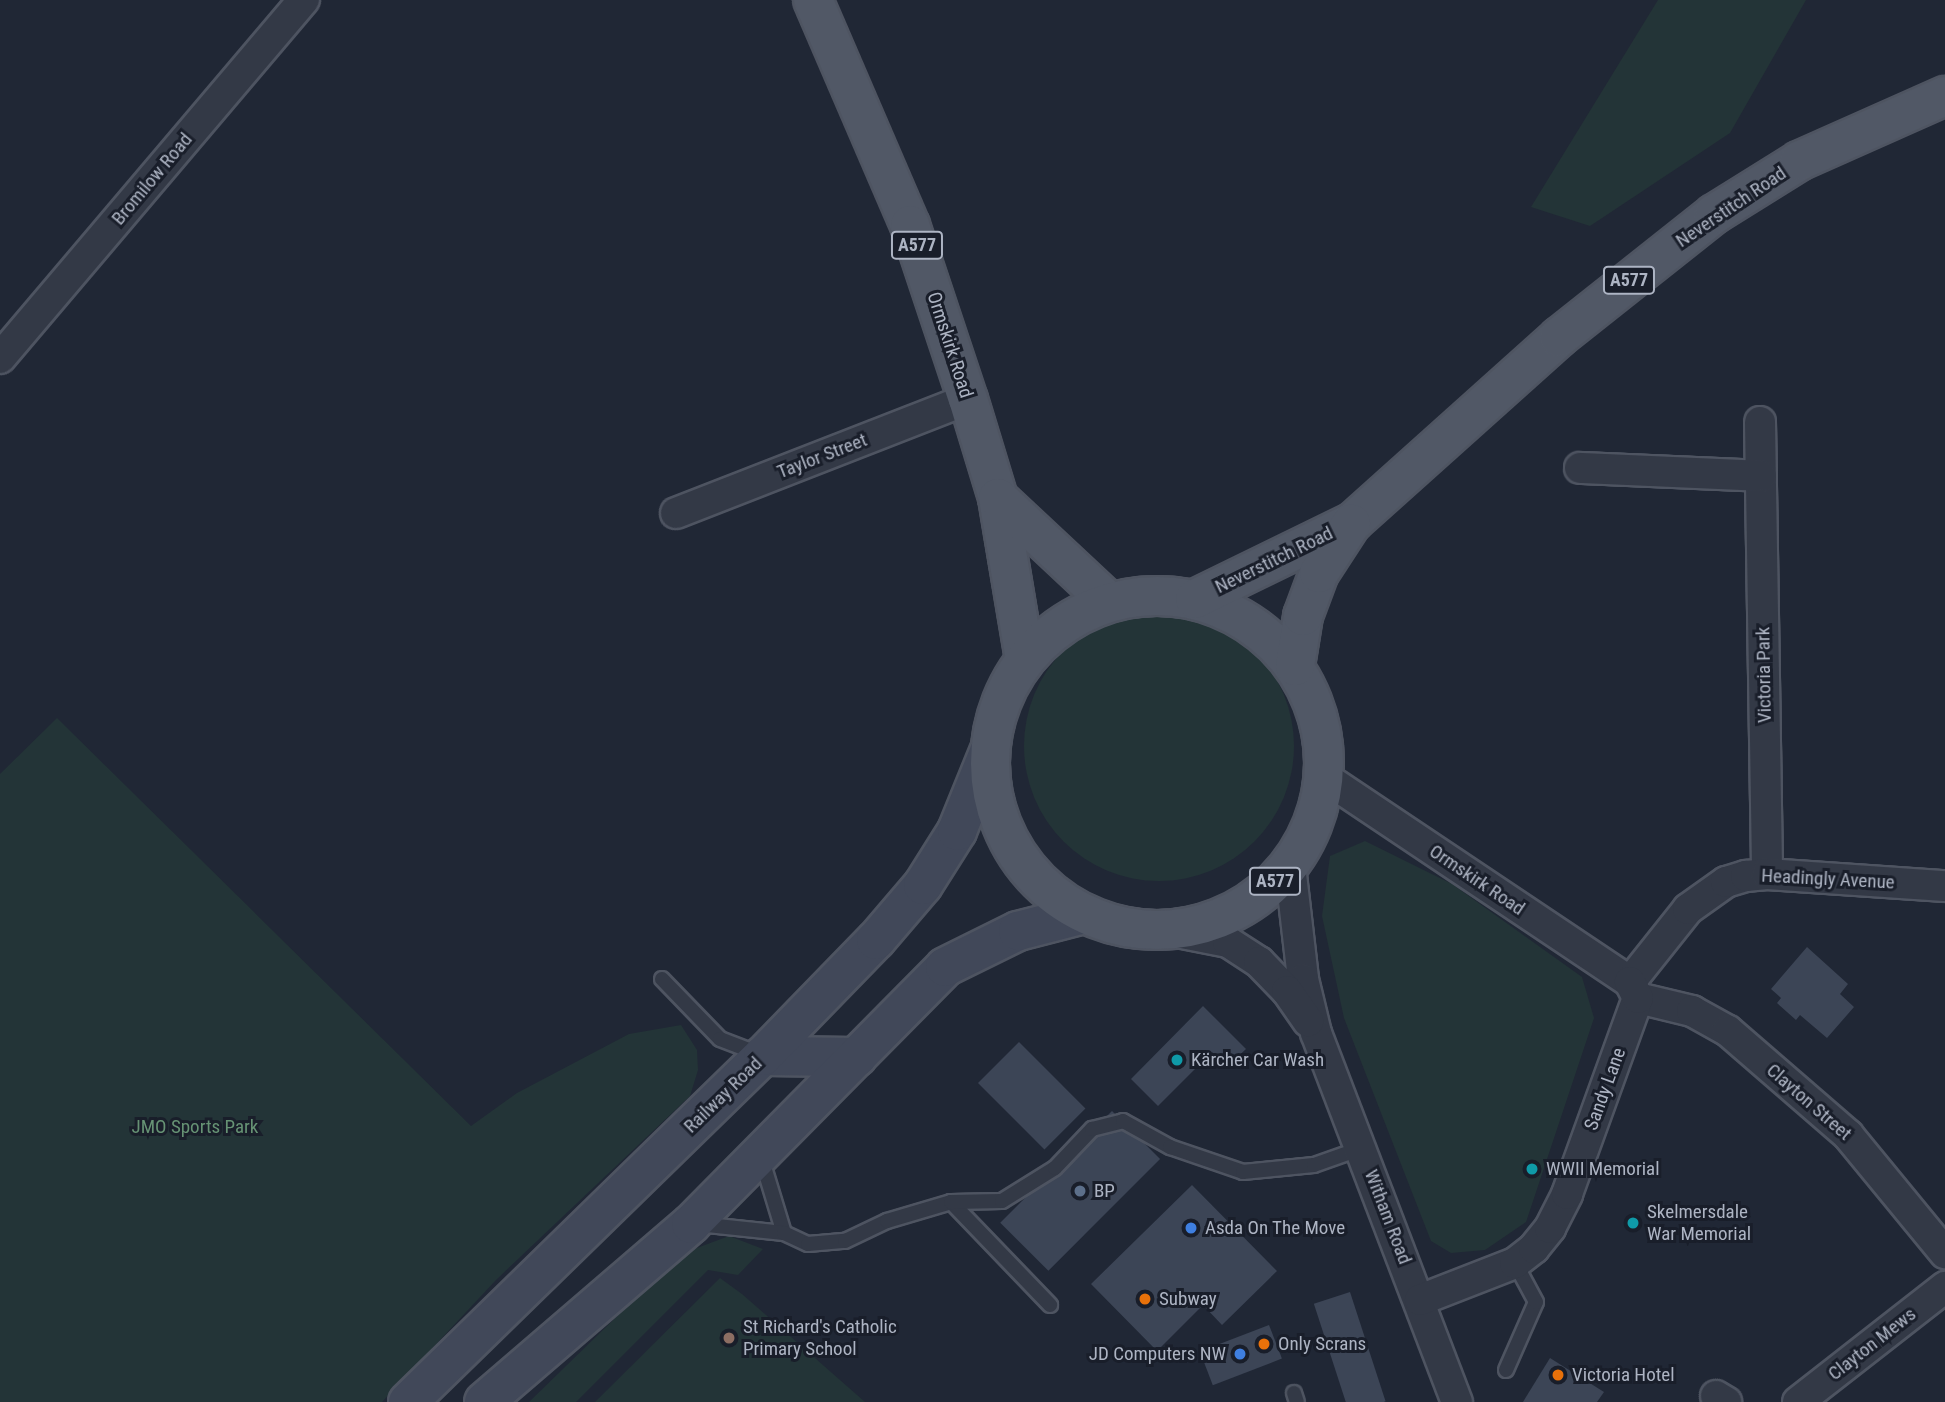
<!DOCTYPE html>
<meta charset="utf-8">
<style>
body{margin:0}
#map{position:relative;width:1945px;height:1402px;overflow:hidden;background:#202735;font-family:"Roboto Condensed",sans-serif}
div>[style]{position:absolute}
.green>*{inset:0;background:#233437}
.round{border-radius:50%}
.building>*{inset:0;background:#3c4556;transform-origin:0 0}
.roads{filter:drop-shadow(2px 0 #4e5461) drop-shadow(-2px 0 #4e5461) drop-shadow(0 2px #4e5461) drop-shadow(0 -2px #4e5461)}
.service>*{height:14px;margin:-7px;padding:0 7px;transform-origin:7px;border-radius:7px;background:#333946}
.minor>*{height:30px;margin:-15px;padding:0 15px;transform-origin:15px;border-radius:15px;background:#333946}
.secondary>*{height:38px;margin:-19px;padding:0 19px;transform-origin:19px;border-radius:19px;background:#414859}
.primary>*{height:38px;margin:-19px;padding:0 19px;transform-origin:19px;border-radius:19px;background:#515866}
.primary>.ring{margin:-19px;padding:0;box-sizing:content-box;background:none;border:38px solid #515866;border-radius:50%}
.dots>*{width:19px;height:19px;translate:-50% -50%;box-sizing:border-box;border:4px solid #191e2a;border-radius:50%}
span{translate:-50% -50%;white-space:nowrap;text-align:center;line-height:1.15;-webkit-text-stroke:6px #191e2a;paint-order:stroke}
.shield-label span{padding:2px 5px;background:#191e2a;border:2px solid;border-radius:5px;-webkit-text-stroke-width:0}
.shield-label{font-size:18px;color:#adb4c3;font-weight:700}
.street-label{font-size:19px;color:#adb4c3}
.poi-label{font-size:19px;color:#adb4c3}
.left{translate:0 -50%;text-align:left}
.right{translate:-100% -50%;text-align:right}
.park-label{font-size:19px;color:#669274}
</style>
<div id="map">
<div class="green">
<div style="clip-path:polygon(1658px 0,1806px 0,1730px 133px,1590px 226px,1531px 207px)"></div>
<div class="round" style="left:1024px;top:611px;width:270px;height:270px"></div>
<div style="clip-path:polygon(57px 718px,471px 1126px,517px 1093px,629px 1034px,681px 1025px,697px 1050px,698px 1070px,690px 1096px,496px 1280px,382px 1402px,0 1402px,0 774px)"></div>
<div style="clip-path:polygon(1365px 841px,1452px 884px,1582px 977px,1594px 1018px,1526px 1222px,1485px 1250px,1451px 1253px,1431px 1241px,1344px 1018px,1322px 916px,1330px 856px)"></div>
<div style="clip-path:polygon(729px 1236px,763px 1249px,738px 1275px,708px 1270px,576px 1402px,529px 1402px,681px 1254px)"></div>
<div style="clip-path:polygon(720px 1278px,742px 1294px,865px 1402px,595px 1402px)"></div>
</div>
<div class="building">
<div style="clip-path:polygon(1807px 947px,1848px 984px,1840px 994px,1854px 1007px,1827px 1038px,1800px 1015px,1796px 1020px,1777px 1003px,1781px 998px,1771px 989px)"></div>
<div style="clip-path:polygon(1203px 1006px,1246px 1049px,1227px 1067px,1212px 1052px,1158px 1106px,1131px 1079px)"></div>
<div style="left:1019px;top:1042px;width:94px;height:58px;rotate:45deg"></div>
<div style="left:1112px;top:1111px;width:68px;height:158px;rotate:45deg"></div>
<div style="clip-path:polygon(1192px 1185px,1277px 1271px,1222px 1325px,1203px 1305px,1157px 1351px,1091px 1284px)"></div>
<div style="left:1350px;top:1292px;width:115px;height:38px;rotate:72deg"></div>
<div style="left:1269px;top:1325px;width:36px;height:74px;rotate:69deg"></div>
<div style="clip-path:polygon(1550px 1358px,1604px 1392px,1597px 1402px,1523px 1402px)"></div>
</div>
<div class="roads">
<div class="service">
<div style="left:662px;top:979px;width:83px;rotate:46deg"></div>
<div style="left:720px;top:1039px;width:42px;rotate:21deg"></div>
<div style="left:761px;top:1157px;width:79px;rotate:73.2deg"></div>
<div style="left:951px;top:1202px;width:143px;rotate:46.1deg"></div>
<div style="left:698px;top:1224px;width:86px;rotate:6deg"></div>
<div style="left:784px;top:1233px;width:26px;rotate:25deg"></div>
<div style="left:808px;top:1244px;width:37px;rotate:-5deg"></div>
<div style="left:845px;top:1241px;width:47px;rotate:-25.5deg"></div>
<div style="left:887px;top:1221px;width:67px;rotate:-16.5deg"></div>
<div style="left:951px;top:1202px;width:51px;rotate:-1.1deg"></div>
<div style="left:1002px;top:1201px;width:62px;rotate:-31.9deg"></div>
<div style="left:1055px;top:1168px;width:54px;rotate:-46.5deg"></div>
<div style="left:1092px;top:1129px;width:32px;rotate:-14deg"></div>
<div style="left:1123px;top:1121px;width:54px;rotate:29deg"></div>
<div style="left:1170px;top:1147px;width:77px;rotate:18.9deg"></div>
<div style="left:1243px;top:1172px;width:71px;rotate:-5.6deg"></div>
<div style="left:1314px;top:1165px;width:51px;rotate:-19.5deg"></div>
<div style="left:1506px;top:1370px;width:74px;rotate:-66.2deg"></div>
<div style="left:1536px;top:1302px;width:44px;rotate:-118.3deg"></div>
<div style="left:1294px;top:1393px;width:9px;rotate:72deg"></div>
</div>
<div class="minor">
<div style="left:0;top:358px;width:470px;rotate:-49.7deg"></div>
<div style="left:1760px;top:422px;width:452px;rotate:89.1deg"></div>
<div style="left:1580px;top:468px;width:181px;rotate:2.5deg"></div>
<div style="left:676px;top:513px;width:313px;rotate:-21.3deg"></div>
<div style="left:1324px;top:777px;width:368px;rotate:33.8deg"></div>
<div style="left:1290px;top:866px;width:114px;rotate:83.4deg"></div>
<div style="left:1303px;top:979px;width:56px;rotate:76.5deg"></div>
<div style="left:1316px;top:1033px;width:395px;rotate:69.1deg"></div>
<div style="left:1172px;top:931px;width:57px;rotate:11.1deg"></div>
<div style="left:1228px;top:942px;width:37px;rotate:33deg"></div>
<div style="left:1259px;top:962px;width:40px;rotate:46deg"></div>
<div style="left:1287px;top:991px;width:37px;rotate:55deg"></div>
<div style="left:1630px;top:982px;width:93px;rotate:-51.5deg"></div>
<div style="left:1688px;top:909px;width:47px;rotate:-35.4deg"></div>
<div style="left:1726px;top:882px;width:21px;rotate:-17deg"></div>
<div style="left:1746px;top:876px;width:21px;rotate:-5deg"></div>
<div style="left:1767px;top:874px;width:178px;rotate:3.9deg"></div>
<div style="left:1638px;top:998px;width:56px;rotate:13.5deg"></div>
<div style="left:1692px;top:1011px;width:41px;rotate:29.1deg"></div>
<div style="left:1728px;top:1031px;width:159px;rotate:40.9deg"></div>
<div style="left:1848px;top:1135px;width:153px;rotate:50.6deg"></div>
<div style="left:1420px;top:1300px;width:102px;rotate:-21.3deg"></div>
<div style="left:1515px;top:1263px;width:24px;rotate:-38deg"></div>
<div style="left:1534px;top:1248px;width:26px;rotate:-51deg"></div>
<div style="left:1550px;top:1228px;width:38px;rotate:-63deg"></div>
<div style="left:1567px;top:1194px;width:208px;rotate:-70.1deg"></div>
<div style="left:1638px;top:998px;width:18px;rotate:-117deg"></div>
<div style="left:1716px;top:1396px;width:12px;rotate:31deg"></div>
<div style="left:1798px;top:1402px;width:187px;rotate:-38deg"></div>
</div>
<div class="secondary">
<div style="left:763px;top:1056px;width:94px;rotate:0.6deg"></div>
<div style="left:408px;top:1402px;width:496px;rotate:-44.3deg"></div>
<div style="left:763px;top:1056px;width:162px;rotate:-45.8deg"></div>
<div style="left:876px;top:940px;width:72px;rotate:-49.5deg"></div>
<div style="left:923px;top:885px;width:64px;rotate:-57.8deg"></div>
<div style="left:957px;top:831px;width:85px;rotate:-67.9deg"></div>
<div style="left:484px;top:1402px;width:273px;rotate:-40.7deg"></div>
<div style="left:691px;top:1224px;width:361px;rotate:-45.3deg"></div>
<div style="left:945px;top:967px;width:81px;rotate:-26.3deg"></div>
<div style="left:1018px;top:931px;width:68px;rotate:-14.4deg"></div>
</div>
<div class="primary">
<div style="left:813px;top:0;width:245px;rotate:66.7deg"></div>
<div style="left:910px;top:225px;width:183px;rotate:71.6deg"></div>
<div style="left:968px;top:399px;width:103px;rotate:73.1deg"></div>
<div style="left:998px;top:498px;width:163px;rotate:80.5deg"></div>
<div style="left:998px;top:498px;width:152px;rotate:43.1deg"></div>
<div class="ring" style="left:990px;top:596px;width:296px;height:296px"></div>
<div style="left:1195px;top:599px;width:176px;rotate:-26deg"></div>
<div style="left:1353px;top:522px;width:277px;rotate:-41.9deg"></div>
<div style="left:1559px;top:337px;width:198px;rotate:-38.4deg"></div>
<div style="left:1714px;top:214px;width:100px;rotate:-31.9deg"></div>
<div style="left:1799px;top:161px;width:160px;rotate:-24deg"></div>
<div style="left:1295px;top:666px;width:51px;rotate:-80.9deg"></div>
<div style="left:1303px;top:616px;width:46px;rotate:-69.6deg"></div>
<div style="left:1319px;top:573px;width:59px;rotate:-56.9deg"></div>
</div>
</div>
<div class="dots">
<div style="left:1177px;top:1060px;background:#0f9aa8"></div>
<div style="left:1532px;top:1169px;background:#0f9aa8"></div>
<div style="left:1080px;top:1191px;background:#5c6f8a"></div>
<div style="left:1633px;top:1223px;background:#0f9aa8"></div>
<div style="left:1191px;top:1228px;background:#3f7fe0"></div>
<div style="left:1145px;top:1299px;background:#e8710a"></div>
<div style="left:729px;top:1338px;background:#8d6e63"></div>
<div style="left:1264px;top:1344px;background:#e8710a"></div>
<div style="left:1240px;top:1354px;background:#3f7fe0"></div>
<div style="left:1558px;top:1375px;background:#e8710a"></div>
</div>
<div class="shield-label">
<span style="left:917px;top:245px">A577</span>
<span style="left:1629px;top:280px">A577</span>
<span style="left:1275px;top:881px">A577</span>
</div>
<div class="street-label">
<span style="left:152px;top:179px;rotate:-50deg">Bromilow Road</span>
<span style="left:1731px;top:207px;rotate:-34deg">Neverstitch Road</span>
<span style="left:950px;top:345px;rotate:72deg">Ormskirk Road</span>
<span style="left:822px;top:456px;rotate:-21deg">Taylor Street</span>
<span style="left:1274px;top:560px;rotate:-26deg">Neverstitch Road</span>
<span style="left:1764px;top:675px;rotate:-91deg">Victoria Park</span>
<span style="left:1828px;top:879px;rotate:3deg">Headingly Avenue</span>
<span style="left:1477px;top:880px;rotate:34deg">Ormskirk Road</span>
<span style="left:1605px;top:1089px;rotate:-70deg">Sandy Lane</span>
<span style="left:723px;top:1095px;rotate:-44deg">Railway Road</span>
<span style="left:1809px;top:1102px;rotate:41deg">Clayton Street</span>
<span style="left:1388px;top:1217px;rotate:69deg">Witham Road</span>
<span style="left:1872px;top:1344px;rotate:-38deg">Clayton Mews</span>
</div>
<div class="poi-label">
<span class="left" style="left:1191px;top:1060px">Kärcher Car Wash</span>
<span class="left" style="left:1546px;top:1169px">WWII Memorial</span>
<span class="left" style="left:1094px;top:1191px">BP</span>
<span class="left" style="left:1647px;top:1223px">Skelmersdale<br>War Memorial</span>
<span class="left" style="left:1205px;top:1228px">Asda On The Move</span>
<span class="left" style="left:1159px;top:1299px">Subway</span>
<span class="left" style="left:743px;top:1338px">St Richard's Catholic<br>Primary School</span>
<span class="left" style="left:1278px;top:1344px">Only Scrans</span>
<span class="right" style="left:1226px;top:1354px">JD Computers NW</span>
<span class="left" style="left:1572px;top:1375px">Victoria Hotel</span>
</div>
<div class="park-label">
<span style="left:195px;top:1127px">JMO Sports Park</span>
</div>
</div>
